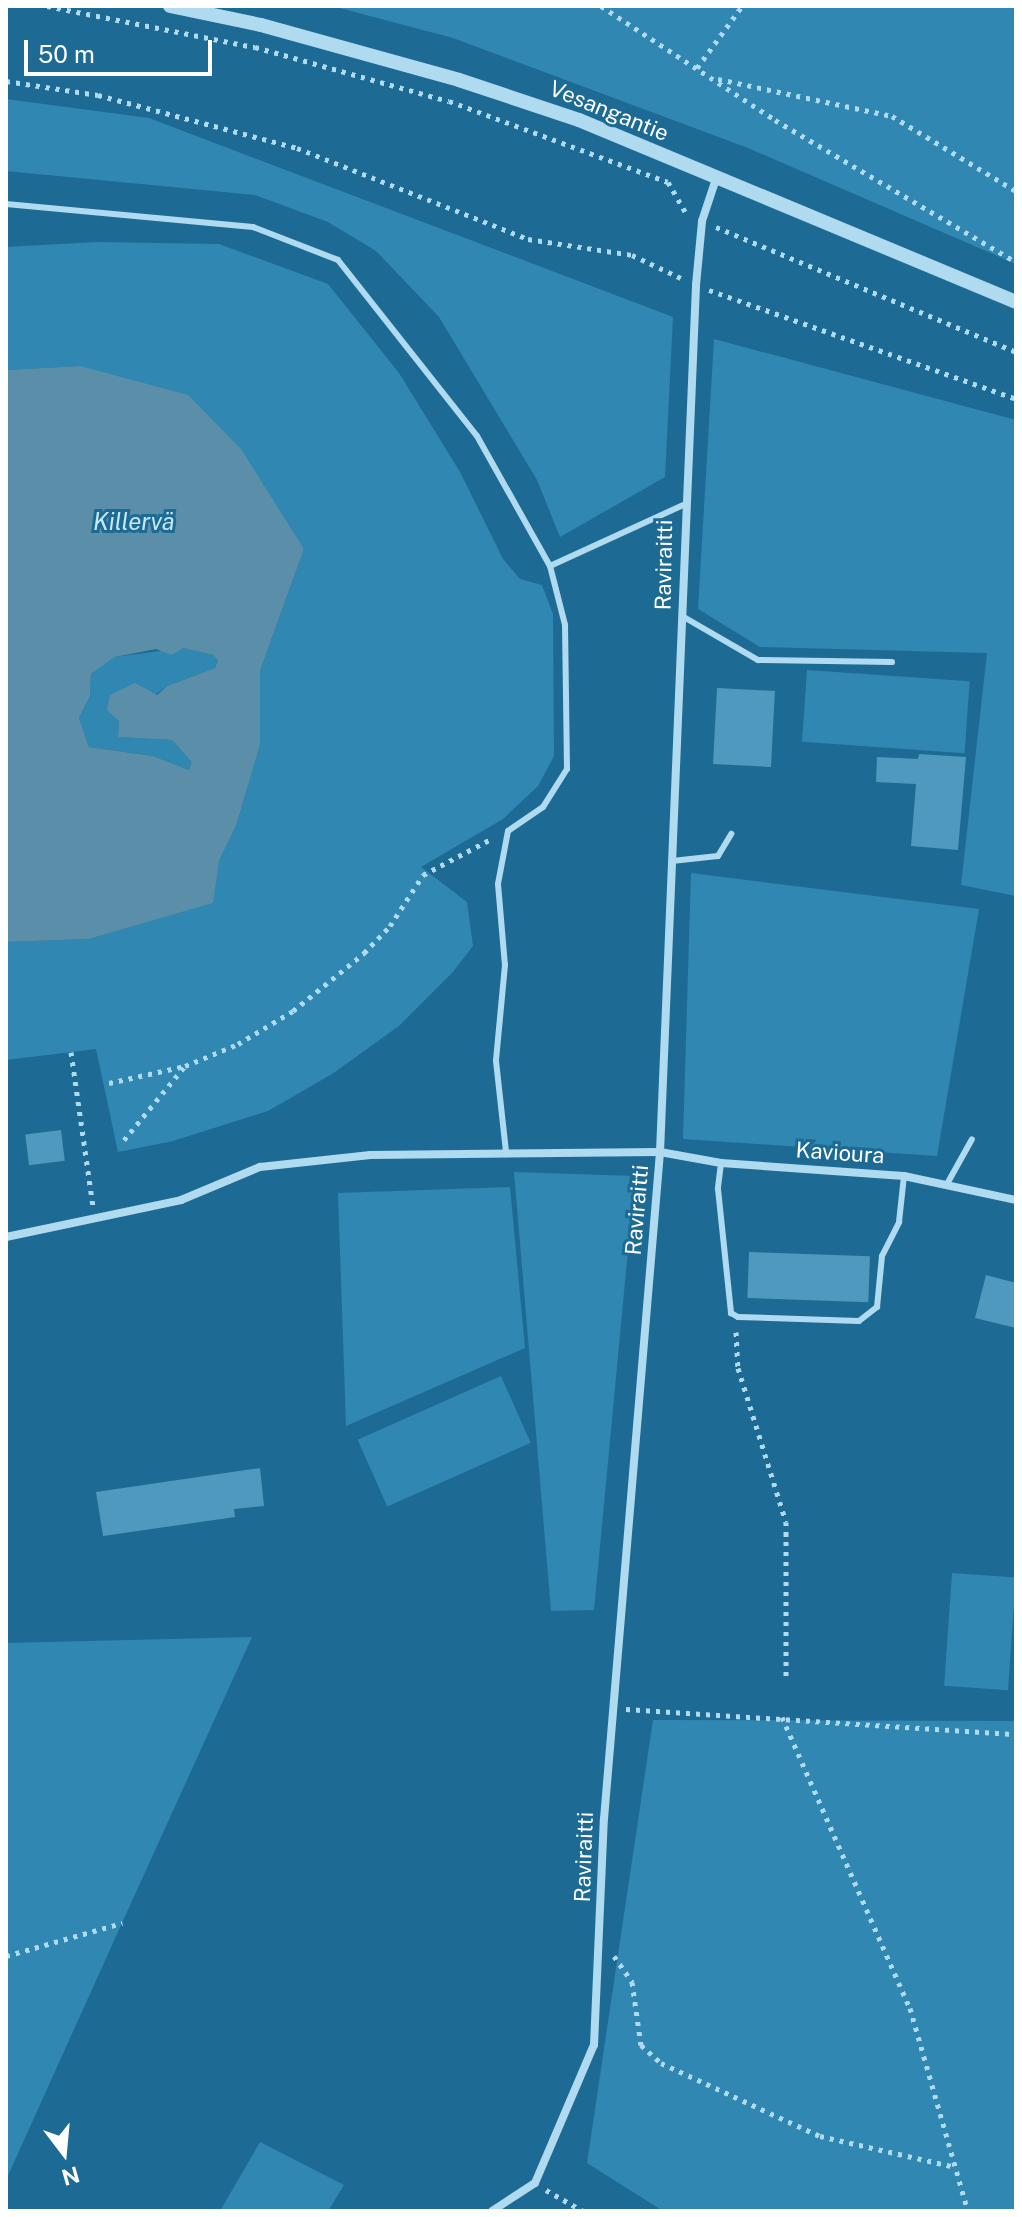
<!DOCTYPE html>
<meta charset="utf-8">
<style>
body{margin:0}
#map{position:relative;width:1022px;height:2217px;overflow:hidden;background:#1d6b94;font-family:"Public Sans",sans-serif}
div>[style]{position:absolute}
.green>*{inset:0;background:#3087b1;transform-origin:0 0}
.water>*{inset:0;background:#5b8fa9}
.building>*{inset:0;background:#4e99bd;transform-origin:0 0}
.path>*{height:5px;margin-top:-2.5px;transform-origin:0;background:repeating-linear-gradient(90deg,#afdaef 0 4px,transparent 0 10px)}
.service>*{height:6px;margin:-3px;padding:0 3px;transform-origin:3px;border-radius:3px;background:#afdaef}
.minor>*{height:8px;margin:-4px;padding:0 4px;transform-origin:4px;border-radius:4px;background:#afdaef}
.tertiary>*{height:14px;margin:-7px;padding:0 7px;transform-origin:7px;border-radius:7px;background:#afdaef}
span{translate:-50% -50%;white-space:nowrap;text-align:center;line-height:1.15;-webkit-text-stroke:6px #1d6b94;paint-order:stroke}
.street-label{font-size:22px;color:#fff}
.water-label{font-size:24px;color:#c5e7f6;font-style:italic}
.frame{position:absolute;inset:0;border:8px solid #fff;pointer-events:none}
.north{position:absolute;left:24px;top:2113px;width:80px;height:80px;-webkit-text-stroke:6px #1d6b94;paint-order:stroke;rotate:164deg;font-size:22px;font-weight:700;line-height:32px;text-align:center;color:#fff}
.north::after{content:'';display:block;margin:auto;width:28px;height:36px;background:#fff;clip-path:polygon(50% 0,100% 100%,50% 72%,0 100%)}
.scale{position:absolute;left:24px;top:40px;width:188px;height:36px;box-sizing:border-box;border:4px solid #fff;border-top:0;padding-left:10px;font-size:24px;line-height:28px;white-space:nowrap;color:#fff;-webkit-text-stroke:6px #1d6b94;paint-order:stroke}
</style>
<div id="map">
<div class="green">
<div style="clip-path:polygon(332px 6px,1016px 6px,1016px 264px,748px 148px,453px 38px)"></div>
<div style="clip-path:polygon(6px 99px,149px 118px,673px 317px,665px 477px,560px 537px,537px 480px,439px 317px,376px 251px,328px 222px,255px 195px,6px 171px)"></div>
<div style="clip-path:polygon(97px 242px,219px 244px,328px 284px,399px 373px,460px 472px,503px 559px,520px 579px,542px 585px,553px 614px,554px 756px,538px 786px,503px 819px,421px 867px,467px 902px,473px 946px,452px 973px,399px 1026px,332px 1074px,268px 1111px,173px 1141px,118px 1152px,96px 1049px,6px 1060px,6px 942px,89px 939px,212px 903px,219px 861px,236px 826px,260px 745px,260px 671px,304px 549px,80px 366px,6px 370px,6px 247px)"></div>
<div style="clip-path:polygon(714px 339px,1016px 420px,1016px 896px,961px 885px,987px 653px,760px 647px,698px 609px)"></div>
<div style="clip-path:polygon(183px 648px,213px 655px,218px 659px,215px 668px,167px 686px,119px 721px,118px 737px,172px 740px,193px 762px,189px 770px,153px 756px,89px 747px,79px 718px,90px 696px,91px 674px,115px 657px)"></div>
<div style="left:807px;top:670px;width:163px;height:72px;rotate:4deg"></div>
<div style="clip-path:polygon(691px 873px,979px 909px,937px 1156px,683px 1139px)"></div>
<div style="clip-path:polygon(514px 1172px,635px 1176px,594px 1610px,551px 1611px)"></div>
<div style="clip-path:polygon(510px 1187px,525px 1348px,346px 1426px,338px 1193px)"></div>
<div style="left:501px;top:1376px;width:73px;height:157px;rotate:66deg"></div>
<div style="left:952px;top:1573px;width:64px;height:113px;rotate:4deg"></div>
<div style="clip-path:polygon(252px 1637px,122px 1923px,6px 2180px,6px 1643px)"></div>
<div style="clip-path:polygon(653px 1720px,1016px 1721px,1016px 2211px,663px 2211px,587px 2163px)"></div>
<div style="clip-path:polygon(260px 2142px,344px 2185px,328px 2211px,220px 2211px)"></div>
</div>
<div class="water">
<div style="clip-path:polygon(evenodd,80px 366px,188px 395px,241px 449px,304px 549px,260px 671px,260px 745px,236px 826px,219px 861px,213px 903px,89px 939px,6px 942px,6px 370px,80px 366px,183px 648px,213px 655px,218px 660px,215px 668px,167px 686px,157px 695px,135px 683px,110px 695px,107px 710px,119px 721px,118px 737px,172px 740px,192px 762px,189px 770px,153px 756px,89px 747px,79px 718px,90px 696px,91px 674px,115px 657px,156px 649px,172px 655px,183px 648px)"></div>
</div>
<div class="building">
<div style="left:717px;top:688px;width:58px;height:76px;rotate:3deg"></div>
<div style="clip-path:polygon(919px 754px,966px 757px,958px 850px,911px 846px,916px 784px,876px 782px,877px 757px,918px 759px)"></div>
<div style="left:61px;top:1130px;width:31px;height:36px;rotate:83deg"></div>
<div style="left:749px;top:1252px;width:121px;height:46px;rotate:2deg"></div>
<div style="clip-path:polygon(986px 1275px,1016px 1283px,1016px 1328px,975px 1318px)"></div>
<div style="clip-path:polygon(260px 1468px,264px 1506px,234px 1509px,235px 1517px,103px 1536px,96px 1492px)"></div>
</div>
<div class="path">
<div style="left:47px;top:6px;width:212px;rotate:11.2deg"></div>
<div style="left:255px;top:47px;width:201px;rotate:15.6deg"></div>
<div style="left:449px;top:101px;width:233px;rotate:20.3deg"></div>
<div style="left:668px;top:182px;width:39px;rotate:60deg"></div>
<div style="left:601px;top:6px;width:208px;rotate:33.2deg"></div>
<div style="left:775px;top:120px;width:280px;rotate:30.5deg"></div>
<div style="left:697px;top:68px;width:77px;rotate:-54deg"></div>
<div style="left:718px;top:79px;width:178px;rotate:12deg"></div>
<div style="left:892px;top:116px;width:145px;rotate:31.2deg"></div>
<div style="left:6px;top:81px;width:93px;rotate:8.7deg"></div>
<div style="left:98px;top:95px;width:206px;rotate:14.9deg"></div>
<div style="left:297px;top:148px;width:248px;rotate:21.5deg"></div>
<div style="left:528px;top:239px;width:105px;rotate:8.7deg"></div>
<div style="left:632px;top:255px;width:54px;rotate:25.1deg"></div>
<div style="left:716px;top:227px;width:325px;rotate:22.6deg"></div>
<div style="left:709px;top:290px;width:326px;rotate:19.5deg"></div>
<div style="left:71px;top:1052px;width:156px;rotate:81.9deg"></div>
<div style="left:109px;top:1083px;width:78px;rotate:-12.6deg"></div>
<div style="left:185px;top:1066px;width:57px;rotate:-22.5deg"></div>
<div style="left:238px;top:1044px;width:64px;rotate:-31deg"></div>
<div style="left:293px;top:1011px;width:92px;rotate:-39.2deg"></div>
<div style="left:364px;top:953px;width:37px;rotate:-46deg"></div>
<div style="left:390px;top:926px;width:61px;rotate:-57.1deg"></div>
<div style="left:423px;top:875px;width:77px;rotate:-27.9deg"></div>
<div style="left:124px;top:1140px;width:96px;rotate:-50.5deg"></div>
<div style="left:736px;top:1332px;width:36px;rotate:87deg"></div>
<div style="left:738px;top:1368px;width:161px;rotate:72.7deg"></div>
<div style="left:786px;top:1522px;width:157px;rotate:90deg"></div>
<div style="left:626px;top:1709px;width:391px;rotate:3.7deg"></div>
<div style="left:782px;top:1717px;width:318px;rotate:66.3deg"></div>
<div style="left:910px;top:2008px;width:211px;rotate:74.1deg"></div>
<div style="left:6px;top:1956px;width:121px;rotate:-15.9deg"></div>
<div style="left:614px;top:1956px;width:32px;rotate:55deg"></div>
<div style="left:632px;top:1982px;width:64px;rotate:81.9deg"></div>
<div style="left:641px;top:2045px;width:27px;rotate:42deg"></div>
<div style="left:661px;top:2063px;width:175px;rotate:24.7deg"></div>
<div style="left:820px;top:2136px;width:139px;rotate:12.9deg"></div>
<div style="left:546px;top:2190px;width:43px;rotate:29.6deg"></div>
</div>
<div class="service">
<div style="left:6px;top:204px;width:248px;rotate:5.3deg"></div>
<div style="left:253px;top:227px;width:91px;rotate:21.2deg"></div>
<div style="left:338px;top:260px;width:224px;rotate:51.7deg"></div>
<div style="left:477px;top:436px;width:149px;rotate:60.7deg"></div>
<div style="left:550px;top:566px;width:61px;rotate:75.7deg"></div>
<div style="left:565px;top:625px;width:144px;rotate:89.2deg"></div>
<div style="left:567px;top:769px;width:45px;rotate:122.3deg"></div>
<div style="left:543px;top:807px;width:42px;rotate:145.6deg"></div>
<div style="left:508px;top:831px;width:54px;rotate:100.7deg"></div>
<div style="left:498px;top:884px;width:81px;rotate:85.1deg"></div>
<div style="left:505px;top:965px;width:96px;rotate:95.4deg"></div>
<div style="left:496px;top:1061px;width:91px;rotate:83.7deg"></div>
<div style="left:550px;top:566px;width:146px;rotate:-24.6deg"></div>
<div style="left:682px;top:616px;width:88px;rotate:30.1deg"></div>
<div style="left:758px;top:660px;width:134px;rotate:0.9deg"></div>
<div style="left:672px;top:861px;width:46px;rotate:-6.2deg"></div>
<div style="left:718px;top:856px;width:26px;rotate:-59deg"></div>
<div style="left:721px;top:1163px;width:26px;rotate:97deg"></div>
<div style="left:718px;top:1189px;width:125px;rotate:84deg"></div>
<div style="left:731px;top:1313px;width:8px;rotate:30deg"></div>
<div style="left:738px;top:1317px;width:121px;rotate:1.9deg"></div>
<div style="left:859px;top:1321px;width:23px;rotate:-38deg"></div>
<div style="left:877px;top:1307px;width:51px;rotate:-84.4deg"></div>
<div style="left:882px;top:1256px;width:38px;rotate:-63deg"></div>
<div style="left:899px;top:1222px;width:46px;rotate:-83.8deg"></div>
<div style="left:947px;top:1184px;width:51px;rotate:-60.9deg"></div>
</div>
<div class="minor">
<div style="left:6px;top:1237px;width:179px;rotate:-11.9deg"></div>
<div style="left:181px;top:1200px;width:86px;rotate:-22.7deg"></div>
<div style="left:260px;top:1167px;width:111px;rotate:-6.2deg"></div>
<div style="left:370px;top:1155px;width:290px;rotate:-0.6deg"></div>
<div style="left:660px;top:1152px;width:62px;rotate:10.2deg"></div>
<div style="left:721px;top:1163px;width:183px;rotate:4.1deg"></div>
<div style="left:904px;top:1176px;width:115px;rotate:12.1deg"></div>
<div style="left:492px;top:2211px;width:51px;rotate:-33.1deg"></div>
<div style="left:535px;top:2183px;width:150px;rotate:-66.9deg"></div>
<div style="left:594px;top:2045px;width:226px;rotate:-87.5deg"></div>
<div style="left:604px;top:1819px;width:669px;rotate:-85.2deg"></div>
<div style="left:660px;top:1152px;width:868px;rotate:-87.62deg"></div>
<div style="left:696px;top:285px;width:64px;rotate:-84.6deg"></div>
<div style="left:702px;top:221px;width:44px;rotate:-71.6deg"></div>
</div>
<div class="tertiary">
<div style="left:170px;top:6px;width:93px;rotate:11.8deg"></div>
<div style="left:261px;top:25px;width:205px;rotate:15.5deg"></div>
<div style="left:459px;top:80px;width:126px;rotate:18.4deg"></div>
<div style="left:579px;top:120px;width:473px;rotate:22.6deg"></div>
</div>
<div class="street-label">
<span style="left:609px;top:111px;rotate:22deg">Vesangantie</span>
<span style="left:664px;top:565px;rotate:-89deg">Raviraitti</span>
<span style="left:840px;top:1153px;rotate:4deg">Kavioura</span>
<span style="left:637px;top:1210px;rotate:-85deg">Raviraitti</span>
<span style="left:584px;top:1857px;rotate:-88deg">Raviraitti</span>
</div>
<div class="water-label">
<span style="left:134px;top:522px">Killervä</span>
</div>
<div class="frame"></div>
<div class="north">N</div>
<div class="scale">50 m</div>
</div>
